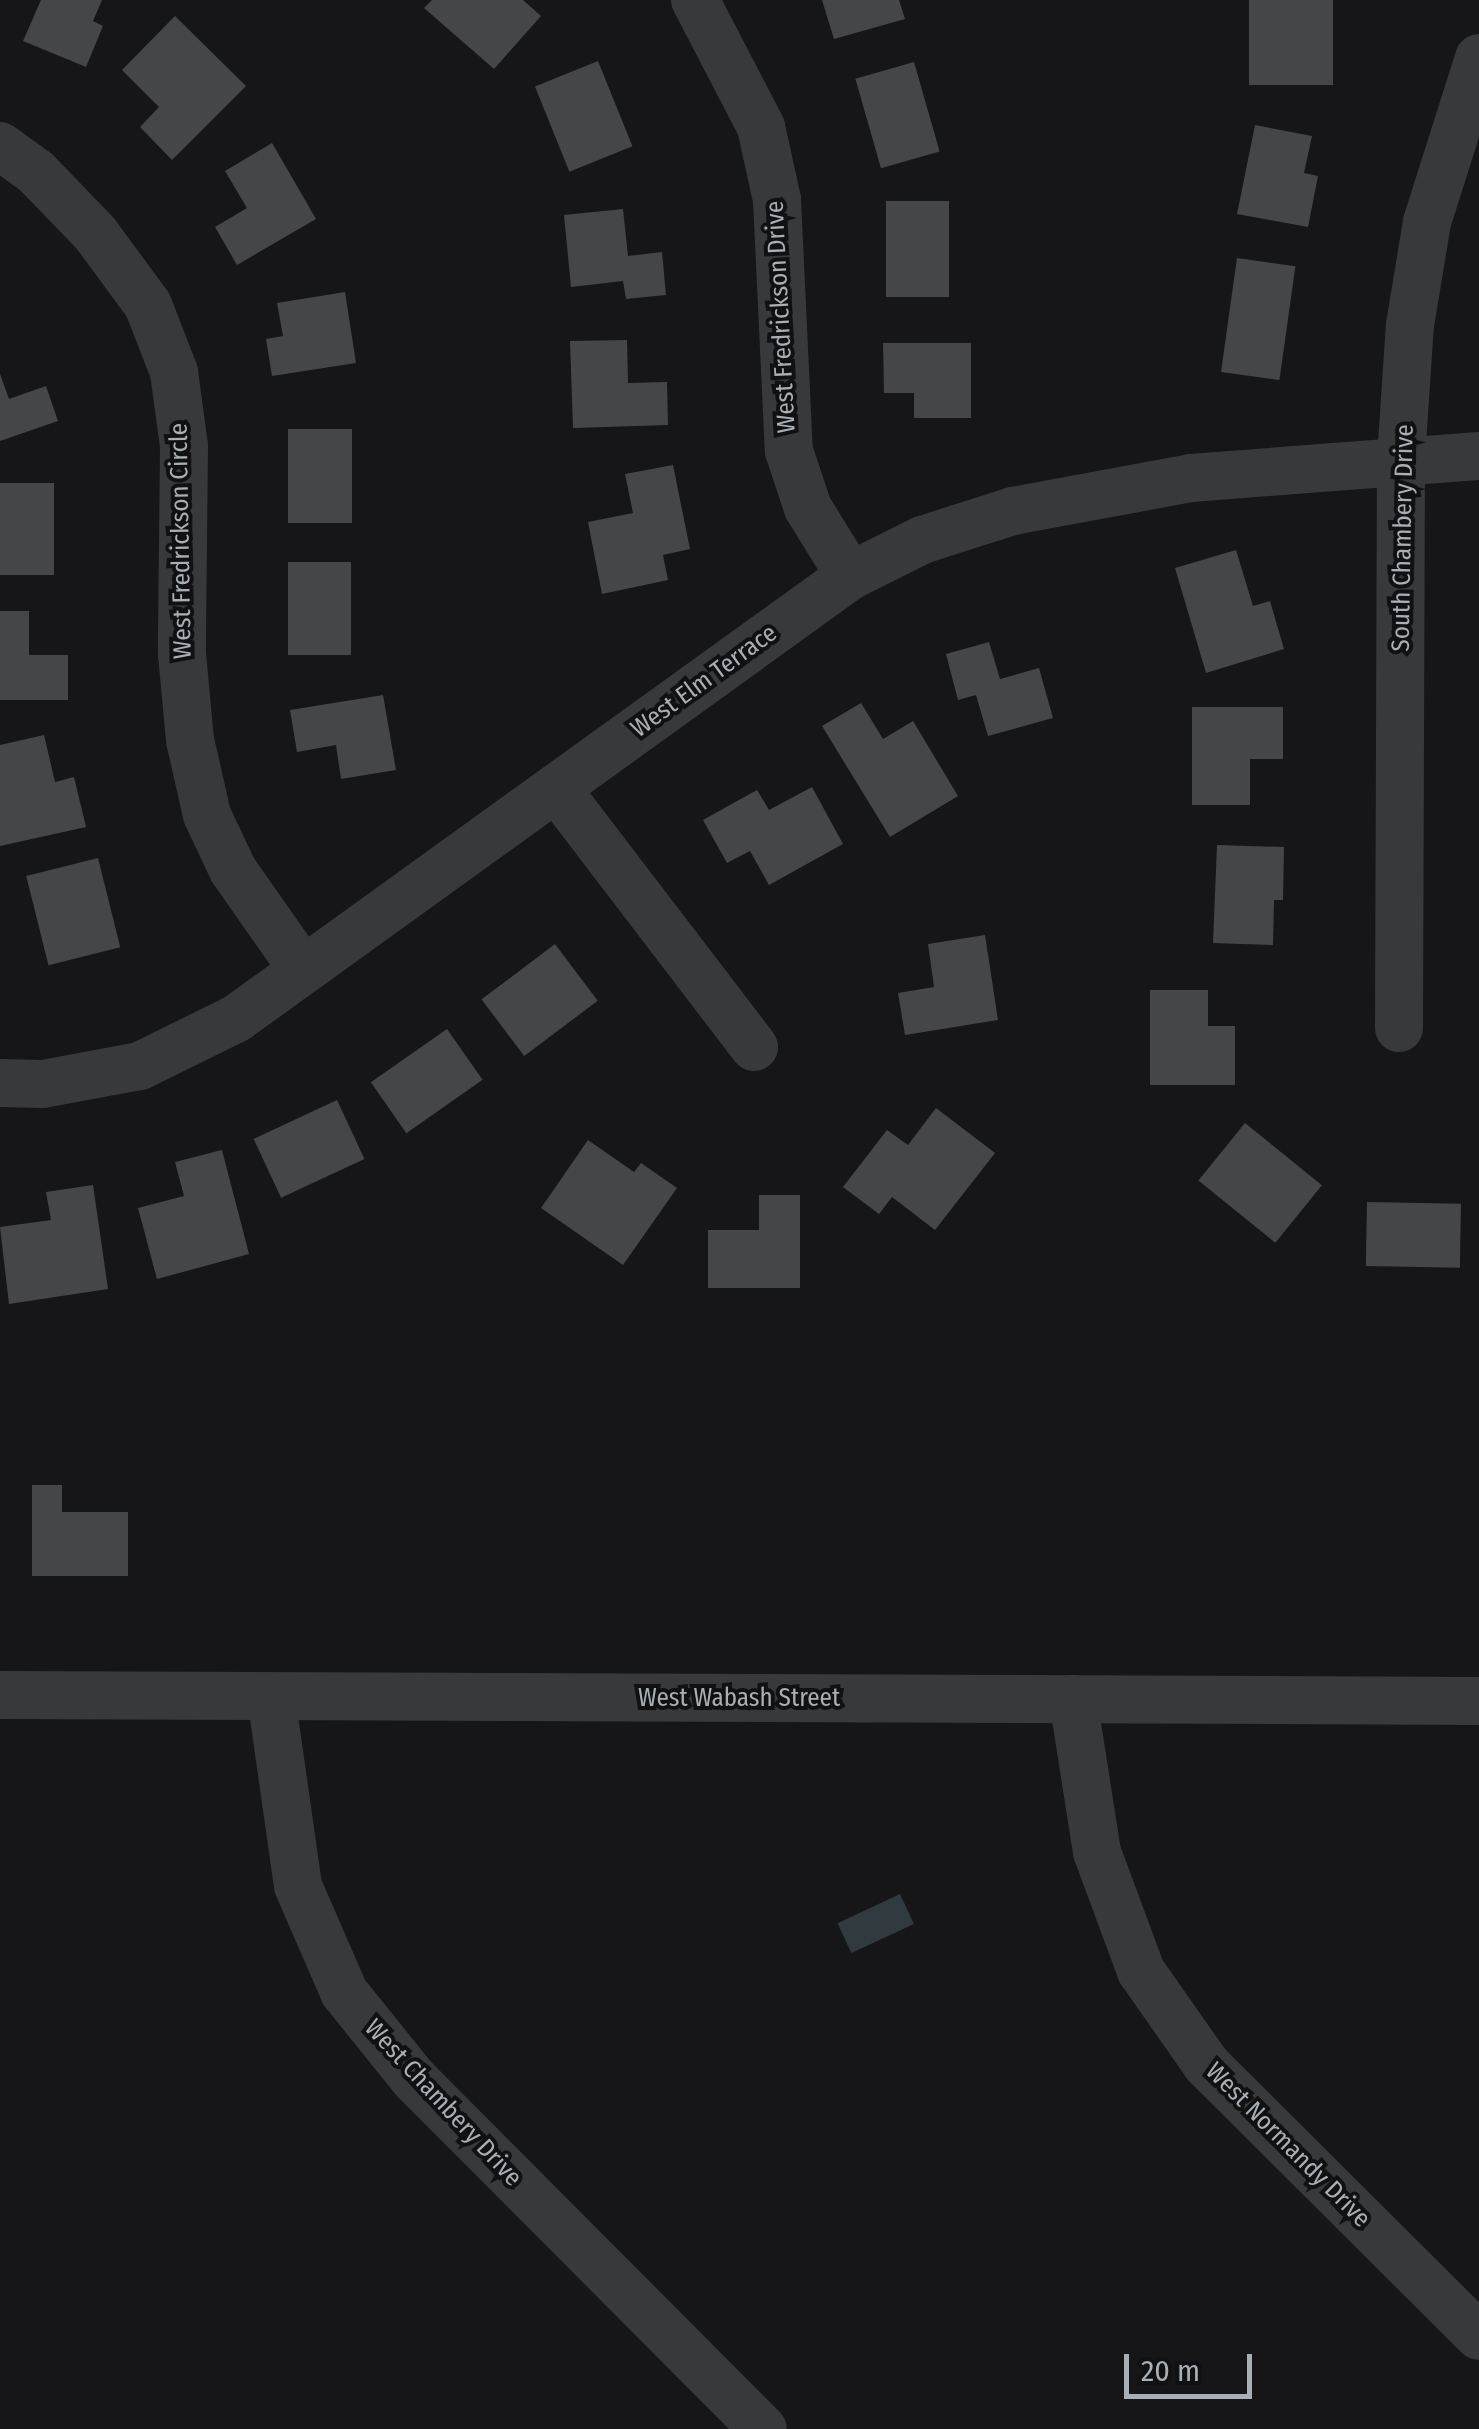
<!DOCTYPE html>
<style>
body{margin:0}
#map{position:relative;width:1479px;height:2429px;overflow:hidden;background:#161618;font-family:"Fira Sans Condensed",sans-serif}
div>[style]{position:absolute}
.water>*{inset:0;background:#303a3f;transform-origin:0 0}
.building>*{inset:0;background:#45464a;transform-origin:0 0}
.street>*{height:48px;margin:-24px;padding:0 24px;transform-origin:24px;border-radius:24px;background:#37393c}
span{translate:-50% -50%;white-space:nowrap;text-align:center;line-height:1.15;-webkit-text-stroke:8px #111113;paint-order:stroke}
.street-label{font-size:25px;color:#a9afb6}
.scale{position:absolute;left:1124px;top:2354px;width:128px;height:45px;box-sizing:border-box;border:5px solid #a9afb6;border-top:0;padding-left:12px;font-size:30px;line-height:35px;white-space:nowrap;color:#a9afb6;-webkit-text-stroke:8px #111113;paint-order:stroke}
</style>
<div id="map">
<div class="water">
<div style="left:900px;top:1894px;width:33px;height:69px;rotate:65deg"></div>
</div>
<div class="building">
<div style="clip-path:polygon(41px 0,102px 0,93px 21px,103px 26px,86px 67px,23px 41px)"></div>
<div style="clip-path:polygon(432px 0,523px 0,541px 16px,494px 69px,424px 8px)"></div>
<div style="clip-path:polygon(822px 0,899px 0,905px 19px,834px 39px)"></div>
<div style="left:1249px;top:0;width:84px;height:85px"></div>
<div style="clip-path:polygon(175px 16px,246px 86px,172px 160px,140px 127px,159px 107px,122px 70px)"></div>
<div style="left:598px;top:61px;width:92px;height:68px;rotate:68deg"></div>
<div style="left:914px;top:62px;width:93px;height:61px;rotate:74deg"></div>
<div style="clip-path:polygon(1255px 125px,1312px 136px,1304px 173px,1318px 176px,1308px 227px,1237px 214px)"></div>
<div style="clip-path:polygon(272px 143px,316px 219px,237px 265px,215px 227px,247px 208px,225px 171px)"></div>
<div style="left:886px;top:201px;width:63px;height:96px"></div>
<div style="clip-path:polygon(623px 209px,628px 256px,662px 252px,666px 295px,626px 299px,623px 281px,571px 287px,564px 215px)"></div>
<div style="left:1237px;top:258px;width:59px;height:115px;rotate:8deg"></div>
<div style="clip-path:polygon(345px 292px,356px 363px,272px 376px,266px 339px,283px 336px,277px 303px)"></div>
<div style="clip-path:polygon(627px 340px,628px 383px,667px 382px,668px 425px,573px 428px,570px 341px)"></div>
<div style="clip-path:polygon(883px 343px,971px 343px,971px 418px,914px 418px,914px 393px,884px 393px)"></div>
<div style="clip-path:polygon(0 374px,9px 399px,46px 386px,58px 421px,0 441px)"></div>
<div style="left:288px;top:429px;width:64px;height:94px"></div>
<div style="clip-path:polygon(673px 465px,690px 549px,663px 555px,668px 580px,602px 594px,588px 522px,633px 513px,625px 474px)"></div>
<div style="left:0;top:483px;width:54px;height:92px"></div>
<div style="clip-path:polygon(1236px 550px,1253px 606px,1270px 601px,1284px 649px,1206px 673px,1175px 568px)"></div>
<div style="left:288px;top:562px;width:63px;height:93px"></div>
<div style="clip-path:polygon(0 611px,29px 611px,29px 655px,68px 655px,68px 700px,0 700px)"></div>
<div style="clip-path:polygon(989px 642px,1000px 679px,1039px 668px,1053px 718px,988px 736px,976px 695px,958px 700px,946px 654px)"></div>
<div style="clip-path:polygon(383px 695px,396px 770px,341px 779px,336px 745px,297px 752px,290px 710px)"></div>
<div style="clip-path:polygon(861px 703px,883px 739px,913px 721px,958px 796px,890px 837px,822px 726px)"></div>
<div style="clip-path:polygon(1192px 707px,1283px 707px,1283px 759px,1250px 759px,1250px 805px,1192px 805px)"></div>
<div style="clip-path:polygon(44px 735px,55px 782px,74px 777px,86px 827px,0 846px,0 745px)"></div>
<div style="clip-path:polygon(812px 787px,843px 844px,769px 885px,750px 851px,727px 863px,703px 820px,757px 790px,769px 810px)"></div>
<div style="clip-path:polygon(1217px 845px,1284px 847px,1283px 900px,1274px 900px,1273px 945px,1213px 943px)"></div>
<div style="left:98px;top:858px;width:92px;height:74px;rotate:76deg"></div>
<div style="clip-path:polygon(985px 935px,998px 1020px,905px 1035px,898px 993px,934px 987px,928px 944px)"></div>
<div style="left:555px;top:944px;width:71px;height:92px;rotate:53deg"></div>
<div style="clip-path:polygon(1150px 990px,1208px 990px,1208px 1026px,1235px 1026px,1235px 1085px,1150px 1085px)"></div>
<div style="left:447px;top:1029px;width:62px;height:93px;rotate:55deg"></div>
<div style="left:337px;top:1100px;width:65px;height:92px;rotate:65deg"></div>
<div style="clip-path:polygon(936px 1108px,995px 1153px,935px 1230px,892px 1197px,879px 1214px,843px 1187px,887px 1130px,908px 1145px)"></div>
<div style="left:1245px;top:1123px;width:99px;height:74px;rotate:39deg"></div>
<div style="clip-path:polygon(588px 1140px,634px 1172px,641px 1163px,677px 1188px,623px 1265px,541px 1208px)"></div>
<div style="clip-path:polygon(222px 1150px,249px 1254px,157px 1279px,138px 1208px,184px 1196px,175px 1162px)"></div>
<div style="clip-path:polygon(93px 1185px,108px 1289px,9px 1304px,0 1227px,51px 1220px,46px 1192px)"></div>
<div style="clip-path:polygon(759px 1195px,800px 1195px,800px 1288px,708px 1288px,708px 1230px,759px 1230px)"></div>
<div style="left:1367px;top:1202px;width:94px;height:64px;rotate:1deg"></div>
<div style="clip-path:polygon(32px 1485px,62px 1485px,62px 1512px,128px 1512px,128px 1576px,32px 1576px)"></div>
</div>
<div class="street">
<div style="left:695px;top:0;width:143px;rotate:62.5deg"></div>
<div style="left:761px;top:127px;width:75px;rotate:77.6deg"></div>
<div style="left:777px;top:200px;width:251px;rotate:87.3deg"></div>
<div style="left:789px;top:451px;width:60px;rotate:71.6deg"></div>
<div style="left:808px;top:508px;width:80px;rotate:58.3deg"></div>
<div style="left:0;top:146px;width:44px;rotate:35.8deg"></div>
<div style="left:36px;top:172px;width:85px;rotate:46deg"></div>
<div style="left:95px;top:233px;width:89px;rotate:53.6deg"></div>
<div style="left:148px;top:305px;width:72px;rotate:68.8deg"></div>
<div style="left:174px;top:372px;width:75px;rotate:82.3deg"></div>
<div style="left:184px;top:446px;width:208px;rotate:90.6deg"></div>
<div style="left:182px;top:654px;width:86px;rotate:84.7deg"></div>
<div style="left:190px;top:740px;width:77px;rotate:77.2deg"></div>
<div style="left:207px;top:815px;width:61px;rotate:64.7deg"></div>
<div style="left:233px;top:870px;width:122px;rotate:55deg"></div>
<div style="left:556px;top:788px;width:326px;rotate:52.6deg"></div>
<div style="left:1399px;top:1028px;width:569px;rotate:-89.8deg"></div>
<div style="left:1401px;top:459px;width:134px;rotate:-86.2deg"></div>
<div style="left:1410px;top:325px;width:104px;rotate:-80.6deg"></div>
<div style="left:1427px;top:222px;width:172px;rotate:-72.4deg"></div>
<div style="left:0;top:1083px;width:43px;rotate:1.3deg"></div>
<div style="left:43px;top:1084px;width:99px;rotate:-10.5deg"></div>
<div style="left:140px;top:1066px;width:108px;rotate:-26.3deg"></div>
<div style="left:237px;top:1018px;width:756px;rotate:-35.79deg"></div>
<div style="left:850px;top:576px;width:80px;rotate:-26.6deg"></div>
<div style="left:922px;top:540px;width:96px;rotate:-17.7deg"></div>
<div style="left:1013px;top:511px;width:181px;rotate:-10.5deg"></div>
<div style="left:1191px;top:478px;width:289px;rotate:-4.4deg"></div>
<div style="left:0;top:1695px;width:1479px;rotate:0.23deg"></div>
<div style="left:271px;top:1696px;width:192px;rotate:81.9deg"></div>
<div style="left:298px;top:1886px;width:116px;rotate:66.5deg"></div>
<div style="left:344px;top:1992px;width:112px;rotate:51.2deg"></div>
<div style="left:414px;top:2079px;width:494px;rotate:45.1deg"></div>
<div style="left:1073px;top:1699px;width:155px;rotate:81.1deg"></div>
<div style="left:1097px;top:1852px;width:127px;rotate:69.7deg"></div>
<div style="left:1141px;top:1971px;width:113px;rotate:55deg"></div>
<div style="left:1206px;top:2064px;width:385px;rotate:44.9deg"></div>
</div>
<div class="street-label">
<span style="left:781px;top:317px;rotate:-93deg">West Fredrickson Drive</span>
<span style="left:1403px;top:538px;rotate:-89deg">South Chambery Drive</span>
<span style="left:181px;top:541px;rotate:-91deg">West Fredrickson Circle</span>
<span style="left:704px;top:681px;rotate:-36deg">West Elm Terrace</span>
<span style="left:739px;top:1698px">West Wabash Street</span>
<span style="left:443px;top:2103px;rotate:47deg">West Chambery Drive</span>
<span style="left:1288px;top:2145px;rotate:45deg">West Normandy Drive</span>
</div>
<div class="scale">20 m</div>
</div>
